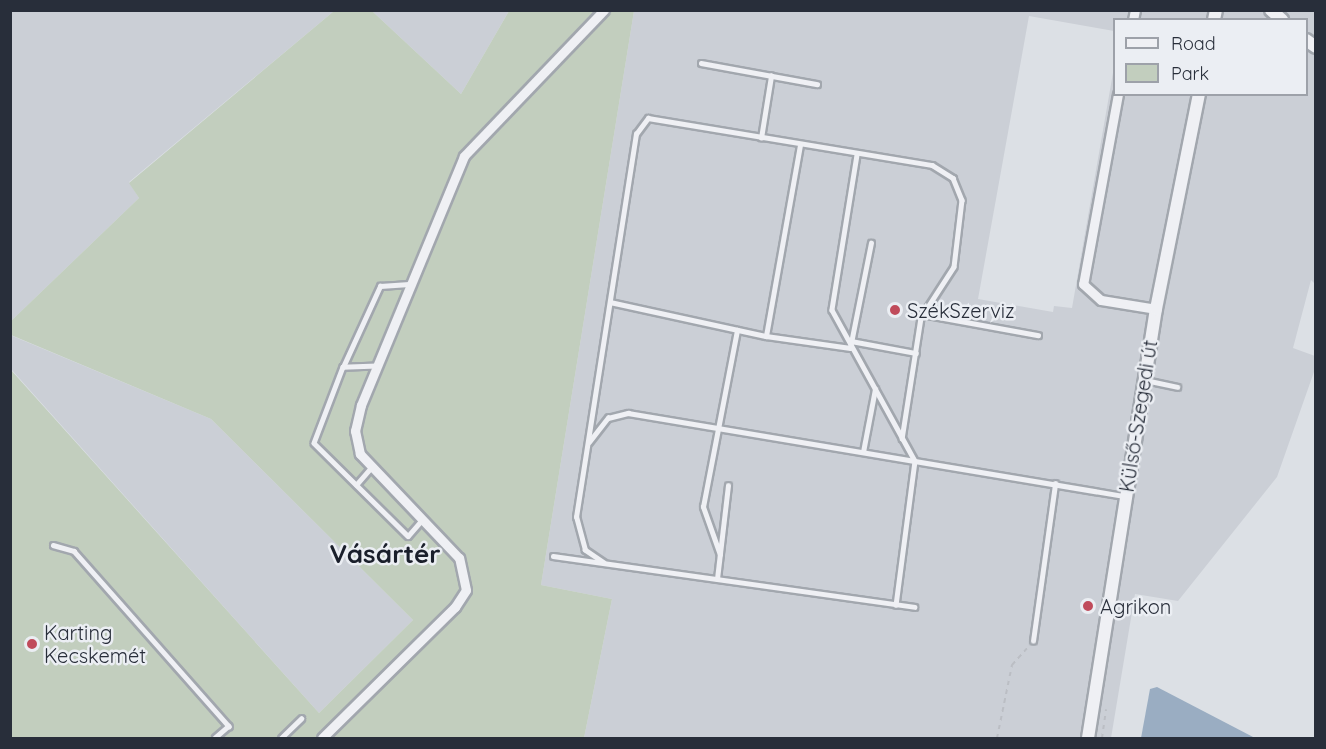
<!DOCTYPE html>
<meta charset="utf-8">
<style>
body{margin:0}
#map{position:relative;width:1326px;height:749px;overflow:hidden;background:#dce0e5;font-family:Quicksand,sans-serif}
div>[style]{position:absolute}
.built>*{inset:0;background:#cbcfd6}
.green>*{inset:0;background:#c2cebe}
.water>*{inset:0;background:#9aadc2}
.path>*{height:2px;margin-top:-1px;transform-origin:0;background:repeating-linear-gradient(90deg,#bbbec4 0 4.5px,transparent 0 9px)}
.roads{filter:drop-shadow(2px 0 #a2a7ae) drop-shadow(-2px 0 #a2a7ae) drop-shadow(0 2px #a2a7ae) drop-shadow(0 -2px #a2a7ae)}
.service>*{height:4.5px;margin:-2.25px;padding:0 2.25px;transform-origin:2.25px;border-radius:2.25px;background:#eff0f4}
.minor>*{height:9px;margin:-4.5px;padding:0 4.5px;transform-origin:4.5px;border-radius:4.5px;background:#eff0f4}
.tertiary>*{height:12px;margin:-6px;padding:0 6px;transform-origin:6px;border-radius:6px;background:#eff0f4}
.dots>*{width:16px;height:16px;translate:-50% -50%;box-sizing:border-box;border:3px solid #ebeef3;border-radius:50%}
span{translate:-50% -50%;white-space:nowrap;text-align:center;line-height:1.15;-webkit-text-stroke:5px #ebeef3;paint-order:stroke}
.poi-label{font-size:20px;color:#282e3a}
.left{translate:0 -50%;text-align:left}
.street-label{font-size:20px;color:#282e3a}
.district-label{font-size:26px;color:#1a1f2b;font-weight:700}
.frame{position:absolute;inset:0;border:12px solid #282e3a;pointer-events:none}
.legend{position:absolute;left:1113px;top:18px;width:195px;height:78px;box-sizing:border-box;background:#ebeef3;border:2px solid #9da1a9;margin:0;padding:8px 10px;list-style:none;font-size:18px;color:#282e3a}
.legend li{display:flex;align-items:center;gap:12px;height:30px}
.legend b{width:30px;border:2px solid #9da1a9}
</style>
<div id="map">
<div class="built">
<div style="clip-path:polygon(11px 11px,334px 11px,129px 182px,139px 198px,11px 321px)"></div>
<div style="clip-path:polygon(372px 11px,509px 11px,461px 94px)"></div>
<div style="clip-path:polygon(evenodd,634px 11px,1315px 11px,1315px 284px,1311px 280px,1293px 348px,1315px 356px,1315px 369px,1277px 477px,1178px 601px,1135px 594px,1111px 738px,584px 738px,612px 599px,541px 585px,634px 11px,1029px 16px,1114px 31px,1114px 20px,1306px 20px,1306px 94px,1114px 94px,1114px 67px,1072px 308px,1054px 306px,1053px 312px,978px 299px,1029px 16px)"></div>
<div style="clip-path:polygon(10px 335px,211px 419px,413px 620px,319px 713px,11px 369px)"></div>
</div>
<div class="green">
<div style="clip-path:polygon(334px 11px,372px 11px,461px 94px,509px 11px,634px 11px,541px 585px,612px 599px,584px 738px,11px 738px,10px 369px,319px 713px,413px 620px,211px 419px,11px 335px,11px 321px,139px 198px,129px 183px)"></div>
</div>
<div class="water">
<div style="clip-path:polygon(1157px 687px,1255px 738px,1141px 738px,1150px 689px)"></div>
</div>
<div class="path">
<div style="left:997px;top:738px;width:75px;rotate:-78.4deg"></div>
<div style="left:1012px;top:665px;width:24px;rotate:-48deg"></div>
<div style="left:1102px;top:738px;width:29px;rotate:-82deg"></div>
</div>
<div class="roads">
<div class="service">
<div style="left:701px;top:63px;width:118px;rotate:10.3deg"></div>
<div style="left:761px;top:138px;width:63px;rotate:-80.8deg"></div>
<div style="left:857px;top:155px;width:157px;rotate:99.2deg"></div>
<div style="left:832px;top:310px;width:172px;rotate:61.2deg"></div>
<div style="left:915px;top:461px;width:145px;rotate:97.5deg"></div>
<div style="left:610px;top:302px;width:160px;rotate:12.3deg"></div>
<div style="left:766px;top:336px;width:85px;rotate:8.1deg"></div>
<div style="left:850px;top:348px;width:107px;rotate:-78.7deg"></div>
<div style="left:922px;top:314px;width:118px;rotate:10.3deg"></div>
<div style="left:766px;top:336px;width:193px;rotate:-79.9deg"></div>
<div style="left:851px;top:341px;width:66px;rotate:10.5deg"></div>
<div style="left:377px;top:366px;width:34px;rotate:178deg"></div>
<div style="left:343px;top:367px;width:81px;rotate:110.9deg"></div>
<div style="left:314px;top:443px;width:132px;rotate:44.7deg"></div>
<div style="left:408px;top:536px;width:21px;rotate:-49deg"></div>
<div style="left:343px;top:367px;width:89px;rotate:-65.4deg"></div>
<div style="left:380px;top:286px;width:29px;rotate:-4deg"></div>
<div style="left:1145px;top:380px;width:33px;rotate:12deg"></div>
<div style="left:589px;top:442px;width:31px;rotate:-52deg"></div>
<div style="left:608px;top:418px;width:21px;rotate:-14deg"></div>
<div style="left:628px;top:413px;width:503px;rotate:9.5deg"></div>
<div style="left:863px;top:452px;width:64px;rotate:-79.2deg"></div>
<div style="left:356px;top:485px;width:23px;rotate:-49deg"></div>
<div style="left:53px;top:545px;width:22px;rotate:16deg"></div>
<div style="left:74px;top:551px;width:234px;rotate:48.5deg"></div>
<div style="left:229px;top:726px;width:18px;rotate:139deg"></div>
<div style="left:720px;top:555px;width:51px;rotate:-109.5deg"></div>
<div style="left:703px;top:507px;width:180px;rotate:-79.1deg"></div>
<div style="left:553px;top:556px;width:365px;rotate:8deg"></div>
<div style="left:604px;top:563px;width:23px;rotate:-146deg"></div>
<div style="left:585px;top:550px;width:34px;rotate:-105deg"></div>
<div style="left:576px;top:517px;width:388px;rotate:-81.1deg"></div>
<div style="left:636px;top:134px;width:20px;rotate:-53deg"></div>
<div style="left:648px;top:118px;width:288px;rotate:9.4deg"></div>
<div style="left:932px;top:165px;width:25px;rotate:32deg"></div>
<div style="left:953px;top:178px;width:24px;rotate:68deg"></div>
<div style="left:962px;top:200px;width:67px;rotate:96.8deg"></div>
<div style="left:954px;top:267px;width:61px;rotate:122.9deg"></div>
<div style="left:921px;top:318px;width:122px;rotate:98.9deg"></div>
<div style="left:717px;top:579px;width:94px;rotate:-83.3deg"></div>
<div style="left:1033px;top:641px;width:159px;rotate:-82deg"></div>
<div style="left:281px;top:738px;width:28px;rotate:-44deg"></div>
</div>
<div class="minor">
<div style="left:1133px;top:20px;width:10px;rotate:-79deg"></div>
<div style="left:1118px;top:94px;width:193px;rotate:100.4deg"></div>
<div style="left:1083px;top:284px;width:24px;rotate:42deg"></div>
<div style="left:1101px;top:300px;width:56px;rotate:9.3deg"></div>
<div style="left:322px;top:738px;width:187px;rotate:-44.6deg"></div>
<div style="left:455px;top:607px;width:20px;rotate:-57deg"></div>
<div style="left:466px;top:590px;width:33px;rotate:-102deg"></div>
<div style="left:459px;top:558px;width:144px;rotate:-133.6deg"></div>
<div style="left:360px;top:454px;width:24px;rotate:-102deg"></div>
<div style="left:355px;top:431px;width:27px;rotate:-77deg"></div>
<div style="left:361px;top:405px;width:269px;rotate:-67.5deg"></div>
<div style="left:464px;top:156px;width:202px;rotate:-46.2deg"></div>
</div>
<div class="tertiary">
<div style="left:1271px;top:10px;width:15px;rotate:42deg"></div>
<div style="left:1214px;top:20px;width:10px;rotate:-79deg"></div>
<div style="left:1306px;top:40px;width:12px;rotate:35deg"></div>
<div style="left:1088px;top:738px;width:434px;rotate:-81deg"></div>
<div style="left:1156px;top:309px;width:219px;rotate:-78.7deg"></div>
</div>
</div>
<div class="dots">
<div style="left:895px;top:310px;background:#c04b5b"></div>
<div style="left:1088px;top:606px;background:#c04b5b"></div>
<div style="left:32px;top:644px;background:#c04b5b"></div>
</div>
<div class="poi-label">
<span class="left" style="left:907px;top:310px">SzékSzerviz</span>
<span class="left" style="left:1100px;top:606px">Agrikon</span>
<span class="left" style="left:44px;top:644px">Karting<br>Kecskemét</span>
</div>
<div class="street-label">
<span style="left:1138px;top:416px;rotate:-81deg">Külső-Szegedi út</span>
</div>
<div class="district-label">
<span style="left:385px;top:554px">Vásártér</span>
</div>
<div class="frame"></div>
<ul class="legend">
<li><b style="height:8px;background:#eff0f4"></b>Road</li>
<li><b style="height:16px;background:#c2cebe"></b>Park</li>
</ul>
</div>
